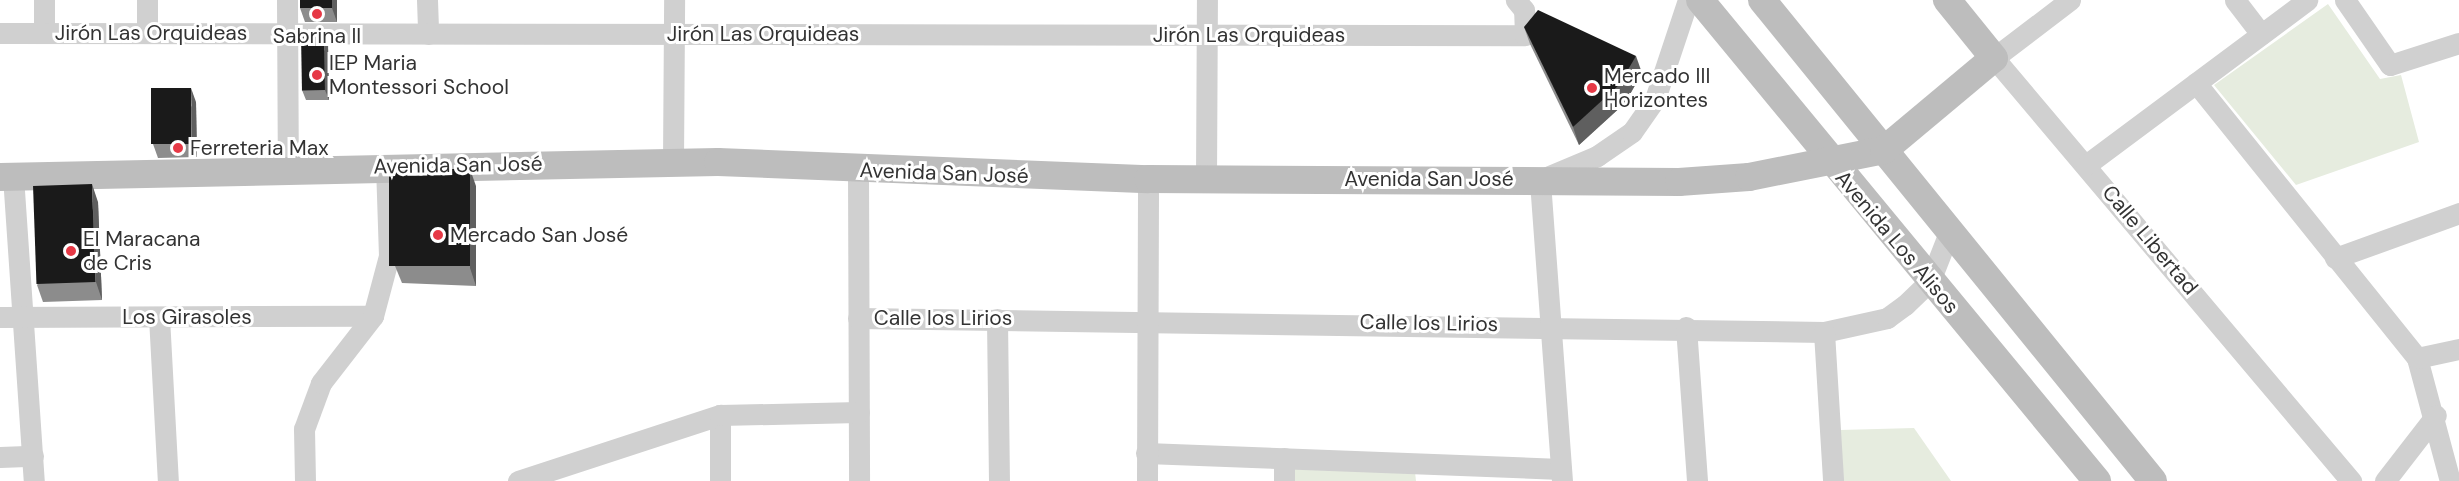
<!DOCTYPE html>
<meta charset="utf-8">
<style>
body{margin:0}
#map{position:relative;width:2459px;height:481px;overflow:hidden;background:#fff;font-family:"DM Sans",sans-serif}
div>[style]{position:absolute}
.green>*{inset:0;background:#e6ecdf}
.street>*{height:21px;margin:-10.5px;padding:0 10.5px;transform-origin:10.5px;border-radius:10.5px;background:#d0d0d0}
.secondary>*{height:28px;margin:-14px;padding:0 14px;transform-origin:14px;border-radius:14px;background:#bdbdbd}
.wall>*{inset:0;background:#8c8c8c}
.shaded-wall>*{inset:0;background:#5f5f5f}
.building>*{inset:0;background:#1a1a1a;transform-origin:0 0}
.dots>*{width:16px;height:16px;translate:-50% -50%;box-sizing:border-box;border:3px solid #fff;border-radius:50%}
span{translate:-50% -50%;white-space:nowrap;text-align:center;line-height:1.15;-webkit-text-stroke:6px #fff;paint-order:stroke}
.street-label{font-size:21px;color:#333}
.poi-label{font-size:21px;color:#333}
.left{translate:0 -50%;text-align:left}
</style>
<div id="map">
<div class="green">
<div style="clip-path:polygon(2328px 4px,2380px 79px,2401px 75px,2419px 142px,2296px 185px,2214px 85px)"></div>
<div style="clip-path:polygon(1914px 428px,1951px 481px,1843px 481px,1840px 430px)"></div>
<div style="clip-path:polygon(1292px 467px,1415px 472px,1416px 481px,1292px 481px)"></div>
</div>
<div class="street">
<div style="left:44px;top:0;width:33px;rotate:90deg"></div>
<div style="left:147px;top:0;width:33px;rotate:90deg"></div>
<div style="left:287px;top:0;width:168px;rotate:89.7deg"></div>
<div style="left:427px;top:0;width:34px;rotate:88deg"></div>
<div style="left:2070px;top:0;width:96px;rotate:142.7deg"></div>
<div style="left:1994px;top:58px;width:554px;rotate:49.84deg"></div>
<div style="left:2235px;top:0;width:43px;rotate:52.6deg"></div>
<div style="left:2345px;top:0;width:79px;rotate:55.3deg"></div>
<div style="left:2390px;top:65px;width:72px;rotate:-17.7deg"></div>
<div style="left:0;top:33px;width:1525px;rotate:0.08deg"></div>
<div style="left:1525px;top:35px;width:25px;rotate:-92deg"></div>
<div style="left:1524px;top:10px;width:13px;rotate:-129deg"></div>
<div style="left:2196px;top:83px;width:353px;rotate:51.2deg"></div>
<div style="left:2417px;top:358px;width:127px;rotate:75deg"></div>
<div style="left:673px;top:162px;width:162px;rotate:-89.6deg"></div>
<div style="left:2086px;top:165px;width:276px;rotate:-36.7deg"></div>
<div style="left:858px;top:171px;width:310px;rotate:89.8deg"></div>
<div style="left:13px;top:176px;width:306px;rotate:86.1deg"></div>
<div style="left:1206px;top:179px;width:179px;rotate:-89.7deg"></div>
<div style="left:2335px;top:258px;width:132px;rotate:-19.9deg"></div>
<div style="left:0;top:317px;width:373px;rotate:-0.2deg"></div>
<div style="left:159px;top:317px;width:164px;rotate:86.9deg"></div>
<div style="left:858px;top:318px;width:966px;rotate:0.83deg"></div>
<div style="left:1824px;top:332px;width:65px;rotate:-12.5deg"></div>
<div style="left:1887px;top:318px;width:22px;rotate:-36deg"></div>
<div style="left:1905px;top:305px;width:35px;rotate:-44deg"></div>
<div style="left:1930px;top:281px;width:55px;rotate:-68.6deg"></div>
<div style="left:997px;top:319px;width:162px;rotate:89.3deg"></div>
<div style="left:1686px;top:327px;width:154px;rotate:85.9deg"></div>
<div style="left:1824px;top:332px;width:149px;rotate:86.5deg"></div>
<div style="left:2417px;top:358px;width:43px;rotate:-12.1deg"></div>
<div style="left:720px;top:415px;width:66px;rotate:90deg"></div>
<div style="left:1146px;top:453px;width:415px;rotate:2.2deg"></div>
<div style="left:0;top:457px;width:33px;rotate:-2deg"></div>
<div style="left:1284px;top:458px;width:23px;rotate:90deg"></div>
<div style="left:305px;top:481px;width:52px;rotate:-91.1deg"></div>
<div style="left:304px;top:429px;width:49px;rotate:-69.7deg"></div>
<div style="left:321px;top:383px;width:85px;rotate:-52.2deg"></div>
<div style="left:373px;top:316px;width:62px;rotate:-75.1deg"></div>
<div style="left:389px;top:256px;width:90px;rotate:-91.9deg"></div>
<div style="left:518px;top:481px;width:213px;rotate:-18.1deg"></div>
<div style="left:720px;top:415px;width:139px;rotate:-1.2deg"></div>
<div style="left:1147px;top:481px;width:302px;rotate:-89.8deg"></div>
<div style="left:1562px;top:481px;width:302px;rotate:-94.2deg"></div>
<div style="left:1540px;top:180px;width:62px;rotate:-22.8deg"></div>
<div style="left:1597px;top:156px;width:42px;rotate:-34.4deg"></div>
<div style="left:1632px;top:132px;width:40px;rotate:-55.1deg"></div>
<div style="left:1655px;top:99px;width:104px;rotate:-71.6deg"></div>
<div style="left:2385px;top:481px;width:83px;rotate:-52.3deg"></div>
</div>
<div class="secondary">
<div style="left:1700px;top:0;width:624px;rotate:50.46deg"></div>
<div style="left:1762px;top:0;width:620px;rotate:50.89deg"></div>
<div style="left:0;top:177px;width:718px;rotate:-1.2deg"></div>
<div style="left:718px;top:162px;width:430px;rotate:2.3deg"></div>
<div style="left:1148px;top:179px;width:531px;rotate:0.32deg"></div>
<div style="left:1679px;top:182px;width:70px;rotate:-4.1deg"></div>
<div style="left:1749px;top:177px;width:138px;rotate:-11.3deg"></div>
<div style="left:1884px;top:150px;width:143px;rotate:-39.9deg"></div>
<div style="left:1994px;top:58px;width:75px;rotate:-129deg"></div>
</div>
<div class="wall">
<div style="clip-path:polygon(300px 0,337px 0,337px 22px,305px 22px,300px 8px)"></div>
<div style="clip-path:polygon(1524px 27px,1642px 73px,1625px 103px,1579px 145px,1530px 44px)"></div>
<div style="clip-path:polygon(328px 44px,329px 100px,306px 100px,302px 90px)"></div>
<div style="clip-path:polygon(196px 102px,197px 157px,158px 158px,153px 144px)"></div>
<div style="clip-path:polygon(476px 186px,476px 286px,402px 283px,395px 266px)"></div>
<div style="clip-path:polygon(98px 202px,102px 300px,43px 302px,37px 285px)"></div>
</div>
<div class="shaded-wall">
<div style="clip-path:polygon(332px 0,337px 0,337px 22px,332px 8px)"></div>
<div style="clip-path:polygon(324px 34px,328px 44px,329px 100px,325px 90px)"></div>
<div style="clip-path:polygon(1636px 56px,1642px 73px,1625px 103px,1579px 145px,1573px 127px)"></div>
<div style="clip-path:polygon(191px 88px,196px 102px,197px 157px,192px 143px)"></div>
<div style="clip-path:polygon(470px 169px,476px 186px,476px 286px,470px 268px)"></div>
<div style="clip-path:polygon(92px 184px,98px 202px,102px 300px,96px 282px)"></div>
</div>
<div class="building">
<div style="left:300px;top:0;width:32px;height:8px"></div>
<div style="clip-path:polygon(1538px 10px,1636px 56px,1619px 85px,1573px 127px,1524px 27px)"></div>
<div style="left:324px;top:34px;width:56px;height:23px;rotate:89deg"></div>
<div style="left:151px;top:88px;width:40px;height:56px"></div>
<div style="left:389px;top:169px;width:81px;height:97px"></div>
<div style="left:92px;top:184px;width:98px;height:59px;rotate:88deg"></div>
</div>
<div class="dots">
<div style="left:317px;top:14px;background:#e63946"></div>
<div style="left:317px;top:75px;background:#e63946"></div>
<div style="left:1592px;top:88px;background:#e63946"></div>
<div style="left:178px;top:148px;background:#e63946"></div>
<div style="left:438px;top:235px;background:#e63946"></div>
<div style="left:71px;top:251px;background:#e63946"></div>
</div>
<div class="street-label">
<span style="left:151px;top:33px">Jirón Las Orquideas</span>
<span style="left:763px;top:34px">Jirón Las Orquideas</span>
<span style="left:1249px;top:35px">Jirón Las Orquideas</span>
<span style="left:458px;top:165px;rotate:-1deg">Avenida San José</span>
<span style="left:944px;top:173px;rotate:2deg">Avenida San José</span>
<span style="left:1429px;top:179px">Avenida San José</span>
<span style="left:2150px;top:240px;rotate:50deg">Calle Libertad</span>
<span style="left:1897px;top:242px;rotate:50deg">Avenida Los Alisos</span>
<span style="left:187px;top:317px">Los Girasoles</span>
<span style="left:943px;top:318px">Calle los Lirios</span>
<span style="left:1429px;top:323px;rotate:1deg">Calle los Lirios</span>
</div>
<div class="poi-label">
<span style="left:317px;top:36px">Sabrina II</span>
<span class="left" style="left:329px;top:75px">IEP Maria<br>Montessori School</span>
<span class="left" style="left:1604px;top:88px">Mercado III<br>Horizontes</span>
<span class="left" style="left:190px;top:148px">Ferreteria Max</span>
<span class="left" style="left:450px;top:235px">Mercado San José</span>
<span class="left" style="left:83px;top:251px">El Maracana<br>de Cris</span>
</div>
</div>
